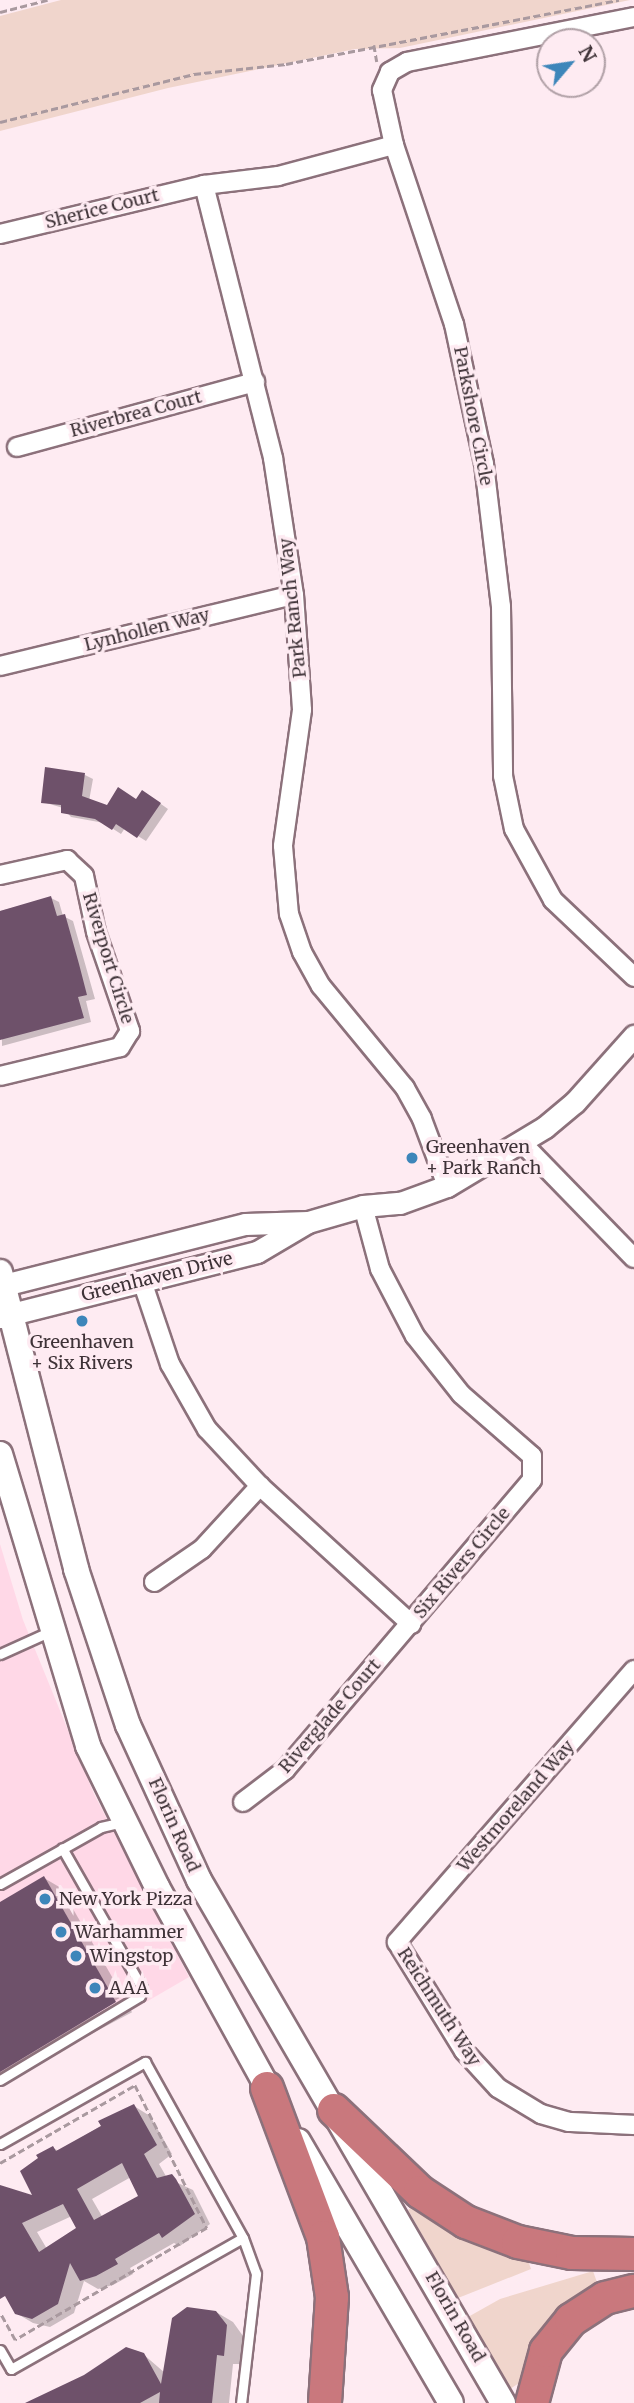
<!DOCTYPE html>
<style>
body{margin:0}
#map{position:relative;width:634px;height:2403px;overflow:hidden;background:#feebf2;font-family:Merriweather,serif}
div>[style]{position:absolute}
.built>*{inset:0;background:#ffd8e7}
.green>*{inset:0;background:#f0d5cc}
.shadow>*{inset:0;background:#0003;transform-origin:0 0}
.building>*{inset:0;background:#6e516a}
.path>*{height:2.5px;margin-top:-1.25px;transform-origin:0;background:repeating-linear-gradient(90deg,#a9999f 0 7px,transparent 0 10.5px)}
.roads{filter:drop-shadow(2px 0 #8c717b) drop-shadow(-2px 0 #8c717b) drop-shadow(0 2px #8c717b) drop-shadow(0 -2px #8c717b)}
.service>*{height:9px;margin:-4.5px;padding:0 4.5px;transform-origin:4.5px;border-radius:4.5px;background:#fff}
.minor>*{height:18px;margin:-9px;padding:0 9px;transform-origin:9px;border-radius:9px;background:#fff}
.tertiary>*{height:21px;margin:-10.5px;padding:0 10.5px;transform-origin:10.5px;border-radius:10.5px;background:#fff}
.secondary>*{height:24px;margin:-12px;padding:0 12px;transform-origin:12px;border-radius:12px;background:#fff}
.motorway>*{height:32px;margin:-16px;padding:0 16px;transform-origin:16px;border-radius:16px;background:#c9787d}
.dots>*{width:19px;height:19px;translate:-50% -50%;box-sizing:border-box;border:4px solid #feebf2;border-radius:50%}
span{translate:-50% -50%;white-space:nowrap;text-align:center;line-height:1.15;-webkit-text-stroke:7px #feebf2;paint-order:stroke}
.street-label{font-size:18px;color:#3e3237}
.poi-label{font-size:18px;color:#3e3237}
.left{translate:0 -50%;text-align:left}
.north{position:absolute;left:536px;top:28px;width:70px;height:70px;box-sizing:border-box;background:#feebf2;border:2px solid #b1a1a7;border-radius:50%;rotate:61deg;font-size:19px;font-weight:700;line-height:28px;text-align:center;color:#3e3237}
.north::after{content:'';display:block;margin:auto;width:24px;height:32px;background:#3d86ba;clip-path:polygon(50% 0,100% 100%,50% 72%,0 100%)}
</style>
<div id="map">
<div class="built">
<div style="clip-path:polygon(0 1544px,23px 1620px,94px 1794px,189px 1977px,0 2087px)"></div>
</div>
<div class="green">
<div style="clip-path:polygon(61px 0,630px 0,400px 48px,355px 49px,168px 88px,0 131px,0 16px)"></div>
<div style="clip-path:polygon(419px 2202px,525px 2252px,531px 2269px,458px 2298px,408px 2210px)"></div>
<div style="clip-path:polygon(593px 2271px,599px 2288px,569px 2305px,536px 2336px,523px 2370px,527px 2378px,507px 2391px,468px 2317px,500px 2299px)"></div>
</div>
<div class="shadow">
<div style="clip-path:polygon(85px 775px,93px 779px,89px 801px,108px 807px,151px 797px,168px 809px,146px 841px,125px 828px,121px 834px,104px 823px,71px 817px,63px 808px,43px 802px)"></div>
<div style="clip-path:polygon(51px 898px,59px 902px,63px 916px,73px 921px,95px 999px,86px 1001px,91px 1022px,2px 1046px,0 911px)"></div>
<div style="clip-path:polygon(44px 1878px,61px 1888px,123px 1996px,0 2069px,0 1904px)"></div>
<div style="left:125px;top:1999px;width:15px;height:145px;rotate:62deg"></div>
<div style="clip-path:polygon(evenodd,134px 2106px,150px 2116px,172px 2154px,159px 2164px,167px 2178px,193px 2190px,210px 2224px,180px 2246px,174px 2243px,130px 2268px,133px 2274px,113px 2285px,98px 2289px,84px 2281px,74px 2313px,50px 2327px,33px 2323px,16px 2313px,0 2285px,0 2187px,36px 2198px,53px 2148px,59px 2151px,134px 2106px,131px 2177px,141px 2196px,103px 2218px,92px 2199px,131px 2177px,134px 2106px,72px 2216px,78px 2228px,47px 2249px,37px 2232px,72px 2216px)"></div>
<div style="clip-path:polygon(216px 2312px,233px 2322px,243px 2336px,241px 2364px,233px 2364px,229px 2403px,29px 2403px,143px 2354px,165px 2373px)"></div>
</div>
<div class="building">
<div style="clip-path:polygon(45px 767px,85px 773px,82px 796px,107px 805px,118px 787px,136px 799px,142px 790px,161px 803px,137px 838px,116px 824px,112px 830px,95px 819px,61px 813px,61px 805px,41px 803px)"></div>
<div style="clip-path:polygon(51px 896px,57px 916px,65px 914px,79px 964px,87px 995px,78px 997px,84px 1018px,0 1040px,0 911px)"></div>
<div style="clip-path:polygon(44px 1876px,116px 2002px,0 2072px,0 1902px)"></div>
<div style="clip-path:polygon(evenodd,134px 2104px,157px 2145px,144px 2154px,157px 2178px,172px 2174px,176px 2179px,195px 2214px,162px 2238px,159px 2233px,115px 2259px,118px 2264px,96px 2276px,80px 2281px,70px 2263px,58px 2304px,32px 2319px,15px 2314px,5px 2296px,0 2299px,0 2185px,32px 2195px,20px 2171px,38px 2158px,36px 2155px,53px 2146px,56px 2151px,101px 2126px,98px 2121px,134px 2104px,122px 2163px,138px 2196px,94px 2220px,77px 2189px,122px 2163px,134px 2104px,63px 2204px,76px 2228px,39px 2252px,22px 2223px,63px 2204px)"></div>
<div style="clip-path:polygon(187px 2307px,216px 2311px,227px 2325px,224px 2356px,217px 2355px,212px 2403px,159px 2403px,160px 2392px,140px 2403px,25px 2403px,84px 2375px,126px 2347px,144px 2353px,161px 2384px,172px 2318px)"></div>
</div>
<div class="path">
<div style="left:0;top:12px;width:49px;rotate:-14.3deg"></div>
<div style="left:374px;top:45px;width:17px;rotate:80deg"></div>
<div style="left:0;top:122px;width:200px;rotate:-13.9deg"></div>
<div style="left:194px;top:74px;width:93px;rotate:-6.2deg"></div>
<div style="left:286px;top:64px;width:339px;rotate:-10.9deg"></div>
<div style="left:0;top:2163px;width:156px;rotate:-30deg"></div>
<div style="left:135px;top:2085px;width:160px;rotate:63.3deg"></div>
<div style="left:207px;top:2228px;width:222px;rotate:149.7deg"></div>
<div style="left:15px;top:2340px;width:31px;rotate:-119deg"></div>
</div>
<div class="roads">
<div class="service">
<div style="left:0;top:1654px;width:56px;rotate:-24.3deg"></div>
<div style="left:0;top:1884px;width:116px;rotate:-29.4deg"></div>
<div style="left:101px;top:1827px;width:23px;rotate:-13deg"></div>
<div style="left:0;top:2080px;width:163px;rotate:-31deg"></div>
<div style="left:140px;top:1996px;width:8px;rotate:-76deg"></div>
<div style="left:142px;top:1988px;width:161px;rotate:-119.7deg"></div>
<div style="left:0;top:2144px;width:167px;rotate:-29.5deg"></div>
<div style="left:145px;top:2062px;width:201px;rotate:60.9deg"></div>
<div style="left:243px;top:2238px;width:38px;rotate:70deg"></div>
<div style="left:256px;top:2274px;width:130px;rotate:96.6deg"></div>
<div style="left:0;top:2350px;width:22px;rotate:60deg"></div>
<div style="left:11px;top:2369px;width:266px;rotate:-29.5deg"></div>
</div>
<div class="minor">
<div style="left:634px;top:17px;width:231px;rotate:168.8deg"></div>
<div style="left:407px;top:62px;width:20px;rotate:150deg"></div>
<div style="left:390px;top:72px;width:20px;rotate:114deg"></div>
<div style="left:382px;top:90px;width:56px;rotate:77.7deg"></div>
<div style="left:394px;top:145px;width:189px;rotate:71.5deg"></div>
<div style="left:454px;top:324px;width:143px;rotate:77.9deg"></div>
<div style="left:484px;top:464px;width:143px;rotate:83.2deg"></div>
<div style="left:501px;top:606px;width:170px;rotate:89.3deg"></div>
<div style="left:503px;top:776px;width:54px;rotate:78.3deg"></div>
<div style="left:514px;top:829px;width:81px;rotate:61.2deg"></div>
<div style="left:553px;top:900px;width:112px;rotate:43.5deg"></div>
<div style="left:204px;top:185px;width:282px;rotate:75.8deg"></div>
<div style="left:273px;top:458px;width:139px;rotate:81.3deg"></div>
<div style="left:294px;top:595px;width:115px;rotate:86deg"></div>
<div style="left:302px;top:710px;width:137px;rotate:98deg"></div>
<div style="left:283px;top:846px;width:68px;rotate:85deg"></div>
<div style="left:289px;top:914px;width:40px;rotate:71.1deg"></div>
<div style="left:302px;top:952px;width:39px;rotate:61deg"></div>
<div style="left:321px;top:986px;width:132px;rotate:50.5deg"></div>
<div style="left:405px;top:1088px;width:35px;rotate:61deg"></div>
<div style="left:422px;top:1119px;width:72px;rotate:69.5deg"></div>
<div style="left:0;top:234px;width:210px;rotate:-13.5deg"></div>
<div style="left:204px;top:185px;width:75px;rotate:-6.9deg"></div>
<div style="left:278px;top:176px;width:120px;rotate:-15deg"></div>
<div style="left:17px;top:447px;width:247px;rotate:-15.3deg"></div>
<div style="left:0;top:666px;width:302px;rotate:-13.6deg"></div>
<div style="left:0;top:875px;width:69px;rotate:-12.6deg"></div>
<div style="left:67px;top:860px;width:23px;rotate:43deg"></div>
<div style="left:84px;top:876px;width:57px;rotate:77.9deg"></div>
<div style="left:96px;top:932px;width:105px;rotate:71deg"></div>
<div style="left:130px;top:1031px;width:19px;rotate:122deg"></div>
<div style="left:120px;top:1047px;width:123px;rotate:166.4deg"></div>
<div style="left:523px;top:1144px;width:159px;rotate:45.8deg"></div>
<div style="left:142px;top:1281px;width:88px;rotate:71.4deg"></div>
<div style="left:170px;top:1364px;width:75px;rotate:60.4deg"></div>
<div style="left:207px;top:1429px;width:78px;rotate:47.1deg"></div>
<div style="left:260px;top:1486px;width:205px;rotate:42.4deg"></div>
<div style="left:154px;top:1582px;width:58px;rotate:-34.5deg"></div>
<div style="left:202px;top:1549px;width:86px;rotate:-47.4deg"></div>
<div style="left:634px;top:1670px;width:361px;rotate:131.1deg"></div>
<div style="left:397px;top:1942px;width:128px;rotate:58.4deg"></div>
<div style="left:464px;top:2051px;width:50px;rotate:47.4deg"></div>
<div style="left:498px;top:2088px;width:50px;rotate:31.2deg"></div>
<div style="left:541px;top:2114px;width:29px;rotate:16deg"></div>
<div style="left:569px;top:2122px;width:65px;rotate:2.6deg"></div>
<div style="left:243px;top:1802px;width:53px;rotate:-37.3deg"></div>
<div style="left:285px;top:1770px;width:381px;rotate:-49.6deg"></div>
<div style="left:532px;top:1480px;width:24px;rotate:-90deg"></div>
<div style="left:532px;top:1456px;width:94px;rotate:-138.9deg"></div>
<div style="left:461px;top:1394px;width:74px;rotate:-128.4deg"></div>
<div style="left:415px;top:1336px;width:76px;rotate:-117.6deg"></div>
<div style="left:380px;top:1269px;width:65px;rotate:-105.1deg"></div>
</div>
<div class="tertiary">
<div style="left:0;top:1286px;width:253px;rotate:-14.2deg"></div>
<div style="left:245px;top:1224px;width:63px;rotate:-1.8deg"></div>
<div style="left:308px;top:1222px;width:57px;rotate:-16.2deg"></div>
<div style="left:363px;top:1206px;width:37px;rotate:-5deg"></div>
<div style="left:400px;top:1203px;width:50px;rotate:-19.9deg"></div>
<div style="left:447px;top:1186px;width:114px;rotate:-31deg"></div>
<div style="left:545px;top:1127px;width:39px;rotate:-40deg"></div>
<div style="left:575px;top:1102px;width:89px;rotate:-48.2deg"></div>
<div style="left:0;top:1317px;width:265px;rotate:-14.2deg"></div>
<div style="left:257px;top:1252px;width:57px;rotate:-30.6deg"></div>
</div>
<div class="secondary">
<div style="left:0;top:1272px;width:307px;rotate:75.6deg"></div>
<div style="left:76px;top:1569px;width:164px;rotate:71.6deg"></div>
<div style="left:128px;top:1725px;width:170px;rotate:65.4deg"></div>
<div style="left:199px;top:1880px;width:605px;rotate:59.83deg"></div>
<div style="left:0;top:1454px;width:305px;rotate:73.2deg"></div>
<div style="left:88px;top:1746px;width:157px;rotate:63.9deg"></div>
<div style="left:157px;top:1887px;width:247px;rotate:61.1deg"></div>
<div style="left:298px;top:2141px;width:303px;rotate:59.7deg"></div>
</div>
<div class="motorway">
<div style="left:267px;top:2088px;width:159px;rotate:69.4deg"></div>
<div style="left:323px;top:2237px;width:61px;rotate:81.5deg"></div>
<div style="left:332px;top:2297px;width:106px;rotate:93.8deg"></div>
<div style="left:334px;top:2110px;width:119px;rotate:43.6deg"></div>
<div style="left:420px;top:2192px;width:55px;rotate:33.1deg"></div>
<div style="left:466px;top:2222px;width:56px;rotate:21deg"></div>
<div style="left:518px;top:2242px;width:55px;rotate:11.5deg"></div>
<div style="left:572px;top:2253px;width:62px;rotate:0.9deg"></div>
<div style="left:532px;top:2403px;width:54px;rotate:-74.9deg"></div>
<div style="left:546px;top:2351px;width:40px;rotate:-51deg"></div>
<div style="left:571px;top:2320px;width:40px;rotate:-32.9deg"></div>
<div style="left:605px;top:2298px;width:30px;rotate:-14deg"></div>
</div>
</div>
<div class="dots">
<div style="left:412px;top:1158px;background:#3d86ba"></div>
<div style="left:82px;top:1321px;background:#3d86ba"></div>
<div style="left:45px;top:1899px;background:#3d86ba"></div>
<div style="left:61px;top:1932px;background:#3d86ba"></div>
<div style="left:76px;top:1956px;background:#3d86ba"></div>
<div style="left:95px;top:1988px;background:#3d86ba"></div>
</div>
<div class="street-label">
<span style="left:102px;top:209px;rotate:-14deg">Sherice Court</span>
<span style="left:136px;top:414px;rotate:-15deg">Riverbrea Court</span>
<span style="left:473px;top:416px;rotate:79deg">Parkshore Circle</span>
<span style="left:293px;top:608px;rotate:-96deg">Park Ranch Way</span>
<span style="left:147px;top:630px;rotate:-14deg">Lynhollen Way</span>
<span style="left:108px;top:958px;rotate:73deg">Riverport Circle</span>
<span style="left:157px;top:1277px;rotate:-14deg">Greenhaven Drive</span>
<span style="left:462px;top:1563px;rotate:-50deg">Six Rivers Circle</span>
<span style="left:330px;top:1716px;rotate:-49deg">Riverglade Court</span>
<span style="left:516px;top:1806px;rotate:-49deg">Westmoreland Way</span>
<span style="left:174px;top:1825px;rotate:66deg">Florin Road</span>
<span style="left:439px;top:2007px;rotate:57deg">Reichmuth Way</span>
<span style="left:455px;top:2317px;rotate:60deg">Florin Road</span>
</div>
<div class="poi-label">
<span class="left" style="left:426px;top:1158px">Greenhaven<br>+ Park Ranch</span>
<span style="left:82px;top:1353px">Greenhaven<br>+ Six Rivers</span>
<span class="left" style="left:59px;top:1899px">New York Pizza</span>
<span class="left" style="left:75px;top:1932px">Warhammer</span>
<span class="left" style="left:90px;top:1956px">Wingstop</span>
<span class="left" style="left:109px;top:1988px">AAA</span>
</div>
<div class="north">N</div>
</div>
